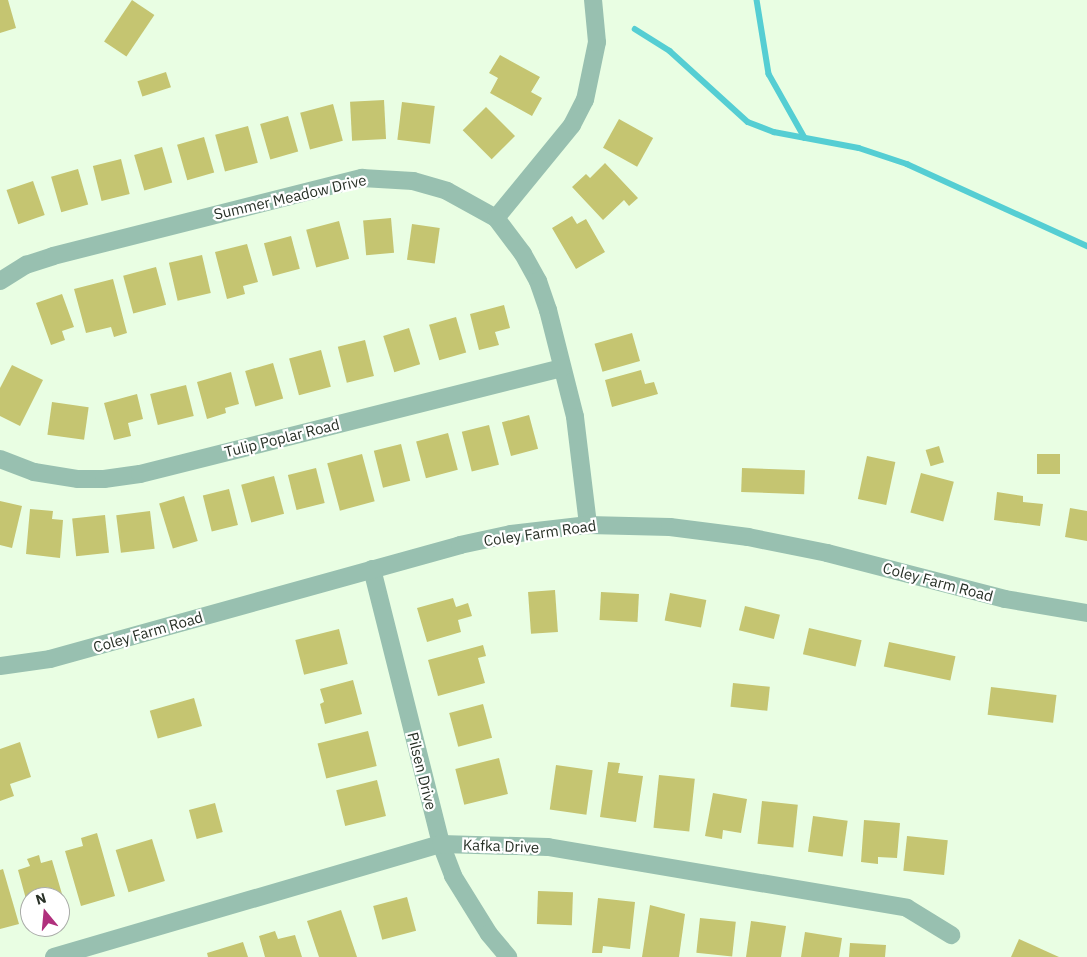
<!DOCTYPE html>
<style>
body{margin:0}
#map{position:relative;width:1087px;height:957px;overflow:hidden;background:#e9fee3;font-family:"IBM Plex Sans",sans-serif}
div>[style]{position:absolute}
.stream>*{height:5.5px;margin:-2.75px;padding:0 2.75px;transform-origin:2.75px;border-radius:2.75px;background:#55ced3}
.building>*{inset:0;background:#c5c571;transform-origin:0 0}
.minor>*{height:18px;margin:-9px;padding:0 9px;transform-origin:9px;border-radius:9px;background:#98c0b0}
span{translate:-50% -50%;white-space:nowrap;text-align:center;line-height:1.15;-webkit-text-stroke:4.5px #fff;paint-order:stroke}
.street-label{font-size:15px;color:#283026}
.north{position:absolute;left:20px;top:887px;width:50px;height:50px;box-sizing:border-box;background:#fff;border:1px solid #a9aca8;border-radius:50%;rotate:343deg;font-size:14px;font-weight:700;line-height:20px;text-align:center;color:#283026}
.north::after{content:'';display:block;margin:auto;width:18px;height:22px;background:#b0307d;clip-path:polygon(50% 0,100% 100%,50% 72%,0 100%)}
</style>
<div id="map">
<div class="stream">
<div style="left:757px;top:0;width:75px;rotate:80.8deg"></div>
<div style="left:769px;top:74px;width:73px;rotate:60.6deg"></div>
<div style="left:635px;top:29px;width:41px;rotate:32.2deg"></div>
<div style="left:670px;top:51px;width:105px;rotate:42.3deg"></div>
<div style="left:748px;top:122px;width:28px;rotate:21deg"></div>
<div style="left:774px;top:132px;width:86px;rotate:10.7deg"></div>
<div style="left:859px;top:148px;width:51px;rotate:18.4deg"></div>
<div style="left:907px;top:164px;width:198px;rotate:24.5deg"></div>
</div>
<div class="building">
<div style="clip-path:polygon(0 0,8px 0,16px 28px,0 33px)"></div>
<div style="left:132px;top:0;width:27px;height:50px;rotate:34deg"></div>
<div style="clip-path:polygon(500px 55px,540px 77px,531px 92px,542px 98px,532px 116px,490px 93px,498px 78px,489px 73px)"></div>
<div style="left:166px;top:72px;width:16px;height:30px;rotate:72deg"></div>
<div style="left:384px;top:100px;width:39px;height:34px;rotate:87deg"></div>
<div style="left:402px;top:102px;width:33px;height:38px;rotate:7deg"></div>
<div style="left:333px;top:104px;width:38px;height:34px;rotate:75deg"></div>
<div style="left:486px;top:107px;width:41px;height:33px;rotate:45deg"></div>
<div style="left:288px;top:116px;width:37px;height:29px;rotate:74deg"></div>
<div style="left:619px;top:119px;width:39px;height:33px;rotate:29deg"></div>
<div style="left:248px;top:126px;width:38px;height:34px;rotate:75deg"></div>
<div style="left:204px;top:137px;width:37px;height:28px;rotate:74deg"></div>
<div style="left:162px;top:147px;width:37px;height:29px;rotate:74deg"></div>
<div style="left:121px;top:159px;width:36px;height:29px;rotate:76deg"></div>
<div style="clip-path:polygon(605px 163px,638px 198px,629px 206px,624px 200px,603px 220px,572px 187px,586px 174px,590px 178px)"></div>
<div style="left:78px;top:169px;width:37px;height:28px;rotate:74deg"></div>
<div style="left:33px;top:181px;width:36px;height:28px;rotate:71deg"></div>
<div style="clip-path:polygon(572px 216px,577px 224px,586px 219px,605px 252px,576px 269px,552px 228px)"></div>
<div style="left:391px;top:218px;width:35px;height:28px;rotate:85deg"></div>
<div style="left:339px;top:221px;width:39px;height:34px;rotate:75deg"></div>
<div style="left:412px;top:224px;width:28px;height:36px;rotate:8deg"></div>
<div style="left:291px;top:236px;width:34px;height:28px;rotate:75deg"></div>
<div style="clip-path:polygon(247px 244px,258px 282px,243px 286px,245px 294px,227px 299px,215px 252px)"></div>
<div style="left:202px;top:255px;width:39px;height:34px;rotate:77deg"></div>
<div style="left:156px;top:267px;width:39px;height:34px;rotate:75deg"></div>
<div style="clip-path:polygon(113px 279px,127px 333px,114px 337px,111px 327px,86px 333px,74px 289px)"></div>
<div style="clip-path:polygon(62px 294px,74px 327px,62px 331px,65px 340px,51px 345px,36px 303px)"></div>
<div style="clip-path:polygon(504px 305px,510px 328px,495px 332px,499px 345px,479px 350px,470px 314px)"></div>
<div style="left:456px;top:317px;width:37px;height:28px;rotate:74deg"></div>
<div style="left:409px;top:328px;width:38px;height:27px;rotate:73deg"></div>
<div style="left:632px;top:333px;width:29px;height:39px;rotate:74deg"></div>
<div style="left:365px;top:340px;width:37px;height:28px;rotate:76deg"></div>
<div style="left:321px;top:350px;width:38px;height:33px;rotate:75deg"></div>
<div style="left:273px;top:363px;width:37px;height:29px;rotate:74deg"></div>
<div style="clip-path:polygon(12px 365px,43px 380px,20px 426px,0 416px,0 388px)"></div>
<div style="clip-path:polygon(641px 370px,645px 384px,654px 382px,658px 394px,612px 407px,605px 380px)"></div>
<div style="clip-path:polygon(231px 372px,239px 404px,225px 408px,226px 413px,207px 419px,197px 382px)"></div>
<div style="left:186px;top:385px;width:32px;height:37px;rotate:76deg"></div>
<div style="clip-path:polygon(137px 394px,143px 419px,128px 423px,131px 436px,114px 440px,104px 403px)"></div>
<div style="left:52px;top:402px;width:37px;height:33px;rotate:8deg"></div>
<div style="left:529px;top:415px;width:35px;height:28px;rotate:75deg"></div>
<div style="left:489px;top:425px;width:41px;height:28px;rotate:76deg"></div>
<div style="left:448px;top:433px;width:38px;height:33px;rotate:75deg"></div>
<div style="left:401px;top:444px;width:38px;height:28px;rotate:76deg"></div>
<div style="left:939px;top:446px;width:17px;height:14px;rotate:73deg"></div>
<div style="left:362px;top:454px;width:49px;height:36px;rotate:75deg"></div>
<div style="left:1037px;top:454px;width:23px;height:20px"></div>
<div style="left:867px;top:456px;width:29px;height:44px;rotate:12deg"></div>
<div style="left:316px;top:468px;width:36px;height:29px;rotate:76deg"></div>
<div style="left:742px;top:468px;width:63px;height:24px;rotate:2deg"></div>
<div style="left:921px;top:473px;width:34px;height:41px;rotate:15deg"></div>
<div style="left:274px;top:476px;width:39px;height:34px;rotate:75deg"></div>
<div style="left:229px;top:489px;width:37px;height:27px;rotate:76deg"></div>
<div style="clip-path:polygon(997px 492px,1023px 496px,1023px 502px,1043px 504px,1040px 526px,994px 520px)"></div>
<div style="left:184px;top:496px;width:47px;height:26px;rotate:73deg"></div>
<div style="clip-path:polygon(0 501px,22px 506px,12px 548px,0 545px)"></div>
<div style="clip-path:polygon(1070px 508px,1087px 511px,1087px 541px,1065px 537px)"></div>
<div style="clip-path:polygon(30px 509px,53px 511px,52px 519px,63px 520px,60px 558px,26px 554px)"></div>
<div style="left:150px;top:511px;width:38px;height:34px;rotate:83deg"></div>
<div style="left:105px;top:515px;width:38px;height:33px;rotate:84deg"></div>
<div style="left:555px;top:590px;width:42px;height:27px;rotate:86deg"></div>
<div style="left:601px;top:592px;width:38px;height:28px;rotate:3deg"></div>
<div style="left:670px;top:593px;width:37px;height:28px;rotate:11deg"></div>
<div style="clip-path:polygon(453px 598px,456px 607px,468px 603px,472px 616px,458px 620px,461px 632px,427px 642px,417px 608px)"></div>
<div style="left:745px;top:606px;width:36px;height:25px;rotate:14deg"></div>
<div style="left:809px;top:628px;width:54px;height:27px;rotate:13deg"></div>
<div style="left:339px;top:629px;width:36px;height:45px;rotate:76deg"></div>
<div style="left:889px;top:642px;width:68px;height:25px;rotate:12deg"></div>
<div style="clip-path:polygon(483px 645px,486px 656px,478px 658px,485px 683px,438px 696px,428px 660px)"></div>
<div style="clip-path:polygon(353px 680px,362px 714px,325px 724px,320px 704px,324px 702px,320px 689px)"></div>
<div style="left:733px;top:683px;width:37px;height:24px;rotate:6deg"></div>
<div style="left:991px;top:687px;width:66px;height:28px;rotate:7deg"></div>
<div style="left:194px;top:698px;width:29px;height:46px;rotate:74deg"></div>
<div style="left:483px;top:704px;width:35px;height:35px;rotate:75deg"></div>
<div style="left:368px;top:731px;width:36px;height:52px;rotate:76deg"></div>
<div style="clip-path:polygon(20px 742px,31px 777px,10px 784px,14px 796px,0 801px,0 749px)"></div>
<div style="left:499px;top:758px;width:37px;height:45px;rotate:76deg"></div>
<div style="clip-path:polygon(608px 762px,620px 763px,618px 773px,643px 776px,636px 822px,600px 817px)"></div>
<div style="left:556px;top:765px;width:37px;height:45px;rotate:8deg"></div>
<div style="left:659px;top:775px;width:36px;height:53px;rotate:6deg"></div>
<div style="left:377px;top:780px;width:37px;height:42px;rotate:76deg"></div>
<div style="clip-path:polygon(713px 793px,747px 799px,741px 833px,723px 830px,722px 839px,705px 836px)"></div>
<div style="left:762px;top:801px;width:36px;height:43px;rotate:6deg"></div>
<div style="left:215px;top:803px;width:30px;height:27px;rotate:75deg"></div>
<div style="left:813px;top:816px;width:35px;height:36px;rotate:8deg"></div>
<div style="clip-path:polygon(864px 820px,900px 823px,897px 858px,878px 857px,878px 864px,861px 862px)"></div>
<div style="clip-path:polygon(97px 833px,115px 896px,81px 906px,65px 851px,83px 846px,81px 838px)"></div>
<div style="left:907px;top:836px;width:41px;height:35px;rotate:6deg"></div>
<div style="left:152px;top:839px;width:44px;height:38px;rotate:73deg"></div>
<div style="clip-path:polygon(39px 855px,41px 863px,52px 860px,67px 911px,60px 913px,60px 897px,30px 897px,29px 910px,18px 870px,30px 866px,27px 859px)"></div>
<div style="clip-path:polygon(3px 869px,19px 924px,0 929px,0 870px)"></div>
<div style="left:538px;top:891px;width:35px;height:33px;rotate:2deg"></div>
<div style="left:407px;top:897px;width:35px;height:35px;rotate:75deg"></div>
<div style="clip-path:polygon(598px 898px,635px 902px,630px 949px,603px 946px,602px 953px,592px 953px)"></div>
<div style="clip-path:polygon(650px 905px,685px 914px,679px 957px,642px 957px)"></div>
<div style="clip-path:polygon(341px 910px,357px 957px,319px 957px,307px 921px)"></div>
<div style="left:700px;top:918px;width:36px;height:35px;rotate:6deg"></div>
<div style="clip-path:polygon(751px 921px,786px 926px,781px 957px,746px 957px)"></div>
<div style="clip-path:polygon(275px 931px,278px 939px,295px 935px,302px 957px,265px 957px,259px 936px)"></div>
<div style="clip-path:polygon(805px 932px,842px 938px,839px 957px,801px 957px)"></div>
<div style="clip-path:polygon(1019px 939px,1059px 957px,1011px 957px)"></div>
<div style="clip-path:polygon(243px 942px,248px 957px,208px 957px,207px 953px)"></div>
<div style="clip-path:polygon(850px 943px,886px 945px,885px 957px,849px 957px)"></div>
</div>
<div class="minor">
<div style="left:496px;top:218px;width:120px;rotate:-50.7deg"></div>
<div style="left:572px;top:125px;width:28px;rotate:-63deg"></div>
<div style="left:585px;top:100px;width:59px;rotate:-78.3deg"></div>
<div style="left:597px;top:42px;width:42px;rotate:-95.4deg"></div>
<div style="left:0;top:281px;width:31px;rotate:-32deg"></div>
<div style="left:26px;top:265px;width:28px;rotate:-18deg"></div>
<div style="left:53px;top:256px;width:319px;rotate:-14.2deg"></div>
<div style="left:362px;top:178px;width:51px;rotate:3.4deg"></div>
<div style="left:413px;top:181px;width:35px;rotate:16deg"></div>
<div style="left:447px;top:191px;width:56px;rotate:28.9deg"></div>
<div style="left:496px;top:218px;width:45px;rotate:53.1deg"></div>
<div style="left:523px;top:254px;width:31px;rotate:61deg"></div>
<div style="left:538px;top:281px;width:31px;rotate:71deg"></div>
<div style="left:548px;top:310px;width:110px;rotate:75.8deg"></div>
<div style="left:575px;top:417px;width:109px;rotate:83.1deg"></div>
<div style="left:0;top:459px;width:36px;rotate:21deg"></div>
<div style="left:34px;top:472px;width:45px;rotate:9deg"></div>
<div style="left:78px;top:479px;width:26px"></div>
<div style="left:104px;top:479px;width:36px;rotate:-8deg"></div>
<div style="left:140px;top:474px;width:435px;rotate:-14.1deg"></div>
<div style="left:372px;top:569px;width:284px;rotate:75.9deg"></div>
<div style="left:441px;top:844px;width:34px;rotate:69deg"></div>
<div style="left:453px;top:876px;width:68px;rotate:58.2deg"></div>
<div style="left:489px;top:934px;width:30px;rotate:50deg"></div>
<div style="left:0;top:666px;width:50px;rotate:-8deg"></div>
<div style="left:50px;top:659px;width:426px;rotate:-15.5deg"></div>
<div style="left:460px;top:545px;width:52px;rotate:-12.2deg"></div>
<div style="left:511px;top:534px;width:78px;rotate:-6.7deg"></div>
<div style="left:588px;top:525px;width:82px;rotate:1.4deg"></div>
<div style="left:670px;top:527px;width:79px;rotate:7.3deg"></div>
<div style="left:748px;top:537px;width:81px;rotate:11.4deg"></div>
<div style="left:827px;top:553px;width:184px;rotate:14.5deg"></div>
<div style="left:1005px;top:599px;width:83px;rotate:9.7deg"></div>
<div style="left:54px;top:957px;width:403px;rotate:-16.3deg"></div>
<div style="left:441px;top:844px;width:107px;rotate:1.6deg"></div>
<div style="left:548px;top:847px;width:364px;rotate:9.6deg"></div>
<div style="left:907px;top:908px;width:52px;rotate:31.5deg"></div>
</div>
<div class="street-label">
<span style="left:290px;top:197px;rotate:-13deg">Summer Meadow Drive</span>
<span style="left:282px;top:438px;rotate:-14deg">Tulip Poplar Road</span>
<span style="left:540px;top:533px;rotate:-8deg">Coley Farm Road</span>
<span style="left:938px;top:582px;rotate:15deg">Coley Farm Road</span>
<span style="left:148px;top:632px;rotate:-16deg">Coley Farm Road</span>
<span style="left:422px;top:771px;rotate:76deg">Pilsen Drive</span>
<span style="left:501px;top:846px;rotate:2deg">Kafka Drive</span>
</div>
<div class="north">N</div>
</div>
